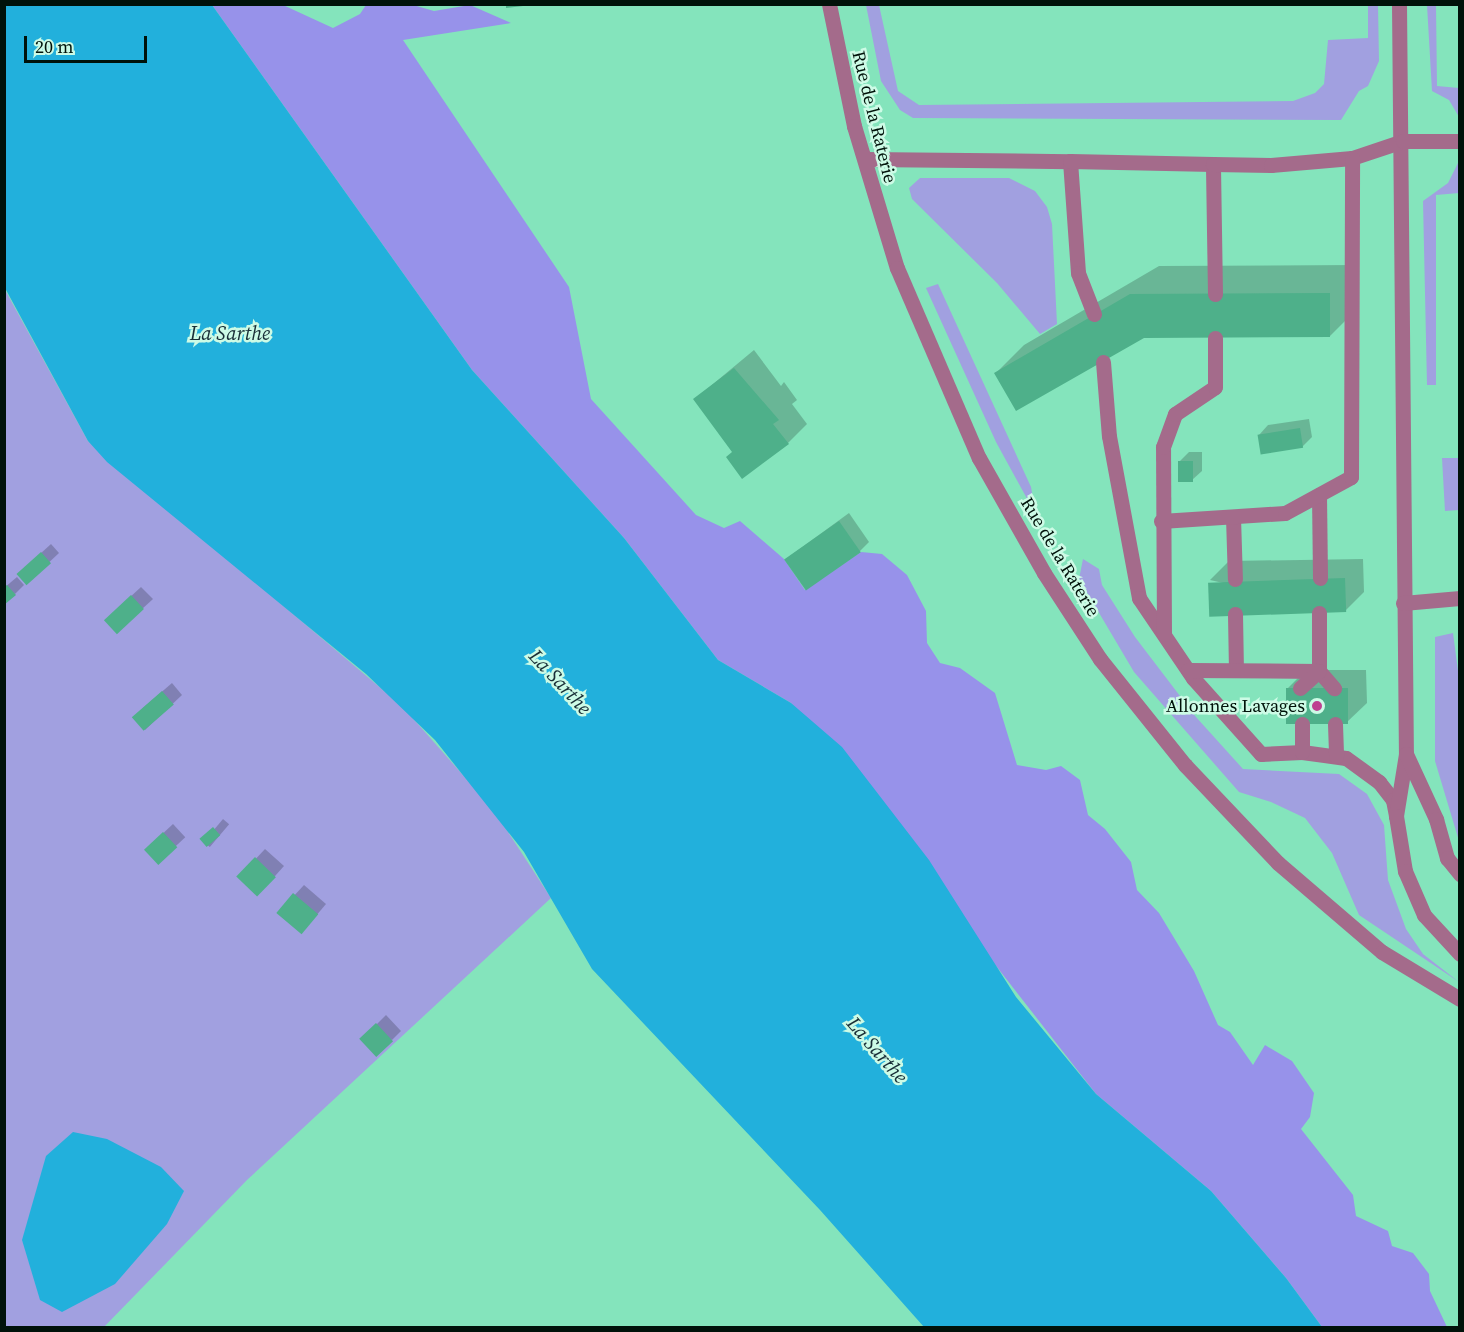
<!DOCTYPE html>
<style>
body{margin:0}
#map{position:relative;width:1464px;height:1332px;overflow:hidden;background:#84e4bc;font-family:"Source Serif 4",serif}
div>[style]{position:absolute}
.green>*{inset:0;background:#a1a0e0}
.forest>*{inset:0;background:#9792ea}
.water>*{inset:0;background:#22b0dc}
.shadow>*{inset:0;background:#0003;transform-origin:0 0}
.building>*{inset:0;background:#4eb08a;transform-origin:0 0}
.lane>*{height:15px;margin:-7.5px;padding:0 7.5px;transform-origin:7.5px;border-radius:7.5px;background:#a46b8b}
.street>*{height:15px;margin:-7.5px;padding:0 7.5px;transform-origin:7.5px;border-radius:7.5px;background:#a46b8b}
.dots>*{width:16px;height:16px;translate:-50% -50%;box-sizing:border-box;border:3px solid #cdfbe6;border-radius:50%}
span{translate:-50% -50%;white-space:nowrap;text-align:center;line-height:1.15;-webkit-text-stroke:5px #cdfbe6;paint-order:stroke}
.street-label{font-size:18px;color:#00120a}
.poi-label{font-size:18px;color:#00120a}
.right{translate:-100% -50%;text-align:right}
.water-label{font-size:20px;color:#182d36;font-style:italic}
.frame{position:absolute;inset:0;border:6px solid #00120a;pointer-events:none}
.scale{position:absolute;left:24px;top:36px;width:123px;height:27px;box-sizing:border-box;border:3px solid #00120a;border-top:0;padding-left:8px;font-size:18px;line-height:21px;white-space:nowrap;color:#00120a;-webkit-text-stroke:4px #cdfbe6;paint-order:stroke}
</style>
<div id="map">
<div class="green">
<div style="clip-path:polygon(866px 5px,879px 5px,898px 91px,919px 105px,1293px 101px,1315px 93px,1324px 84px,1328px 40px,1368px 38px,1368px 5px,1378px 5px,1379px 61px,1368px 86px,1359px 91px,1341px 120px,913px 118px,900px 110px,881px 81px)"></div>
<div style="clip-path:polygon(1427px 5px,1436px 5px,1437px 86px,1459px 88px,1459px 117px,1449px 100px,1432px 91px)"></div>
<div style="clip-path:polygon(1459px 161px,1459px 193px,1436px 195px,1436px 385px,1427px 385px,1423px 201px,1448px 183px)"></div>
<div style="clip-path:polygon(920px 178px,1009px 178px,1035px 191px,1047px 207px,1052px 224px,1057px 324px,1040px 334px,997px 283px,912px 199px,909px 188px)"></div>
<div style="clip-path:polygon(938px 284px,1031px 487px,1036px 515px,996px 442px,926px 288px)"></div>
<div style="clip-path:polygon(4px 288px,88px 441px,402px 706px,493px 809px,551px 898px,247px 1180px,104px 1327px,5px 1327px)"></div>
<div style="clip-path:polygon(1442px 458px,1459px 458px,1459px 510px,1445px 511px)"></div>
<div style="clip-path:polygon(1083px 559px,1099px 569px,1102px 585px,1135px 637px,1196px 717px,1243px 769px,1339px 774px,1367px 794px,1384px 825px,1388px 880px,1406px 929px,1423px 954px,1459px 982px,1359px 915px,1332px 853px,1305px 818px,1271px 802px,1239px 792px,1134px 672px,1079px 579px)"></div>
<div style="clip-path:polygon(1453px 633px,1460px 686px,1459px 841px,1435px 761px,1435px 637px)"></div>
</div>
<div class="forest">
<div style="clip-path:polygon(212px 5px,283px 5px,333px 28px,360px 14px,366px 5px,413px 5px,434px 11px,470px 5px,511px 23px,403px 40px,569px 287px,591px 399px,696px 515px,724px 528px,740px 521px,784px 559px,805px 590px,861px 552px,882px 554px,907px 575px,926px 611px,927px 643px,940px 663px,960px 668px,995px 693px,1017px 765px,1046px 770px,1061px 766px,1080px 780px,1088px 815px,1105px 829px,1131px 862px,1137px 890px,1159px 913px,1194px 971px,1218px 1025px,1230px 1032px,1253px 1065px,1265px 1045px,1292px 1061px,1314px 1093px,1310px 1117px,1301px 1129px,1353px 1195px,1356px 1216px,1388px 1231px,1392px 1246px,1413px 1253px,1429px 1274px,1430px 1291px,1447px 1327px,1322px 1327px,1286px 1278px,1211px 1191px,1096px 1094px,791px 703px,718px 660px,624px 538px,472px 370px)"></div>
</div>
<div class="water">
<div style="clip-path:polygon(4px 5px,212px 5px,472px 370px,624px 538px,718px 660px,791px 703px,842px 747px,929px 860px,1016px 997px,1096px 1094px,1211px 1191px,1286px 1278px,1322px 1327px,924px 1327px,820px 1210px,592px 969px,524px 852px,435px 740px,366px 674px,107px 462px,88px 441px,5px 288px)"></div>
<div style="clip-path:polygon(73px 1132px,107px 1139px,161px 1167px,184px 1191px,167px 1224px,115px 1284px,62px 1312px,40px 1300px,22px 1240px,46px 1156px)"></div>
</div>
<div class="shadow">
<div style="clip-path:polygon(1357px 265px,1358px 308px,1330px 336px,1143px 337px,996px 373px,1024px 345px,1159px 266px)"></div>
<div style="clip-path:polygon(754px 350px,781px 386px,784px 382px,797px 400px,792px 404px,807px 424px,788px 443px,734px 451px,695px 399px)"></div>
<div style="clip-path:polygon(1309px 419px,1312px 437px,1303px 446px,1259px 435px,1268px 425px)"></div>
<div style="clip-path:polygon(1189px 452px,1202px 452px,1202px 471px,1192px 480px,1180px 461px)"></div>
<div style="clip-path:polygon(849px 513px,869px 542px,860px 551px,786px 559px)"></div>
<div style="clip-path:polygon(51px 544px,59px 553px,27px 583px,28px 565px)"></div>
<div style="clip-path:polygon(1363px 559px,1364px 592px,1345px 611px,1210px 580px,1229px 561px)"></div>
<div style="clip-path:polygon(17px 577px,24px 585px,15px 594px,4px 588px)"></div>
<div style="clip-path:polygon(141px 587px,153px 599px,117px 632px,115px 611px)"></div>
<div style="clip-path:polygon(1306px 670px,1366px 670px,1367px 703px,1347px 722px,1287px 689px)"></div>
<div style="clip-path:polygon(172px 683px,182px 695px,145px 730px,143px 708px)"></div>
<div style="left:223px;top:819px;width:8px;height:30px;rotate:40deg"></div>
<div style="left:173px;top:824px;width:18px;height:37px;rotate:47deg"></div>
<div style="clip-path:polygon(265px 849px,284px 866px,267px 885px,239px 877px)"></div>
<div style="clip-path:polygon(304px 885px,326px 904px,310px 923px,278px 913px)"></div>
<div style="clip-path:polygon(386px 1015px,401px 1031px,392px 1040px,371px 1030px)"></div>
</div>
<div class="building">
<div style="clip-path:polygon(506px 4px,523px 4px,523px 6px,506px 8px)"></div>
<div style="clip-path:polygon(1330px 293px,1330px 337px,1144px 338px,1016px 411px,994px 373px,1130px 294px)"></div>
<div style="clip-path:polygon(734px 368px,779px 420px,773px 424px,789px 444px,742px 479px,726px 457px,732px 452px,693px 399px)"></div>
<div style="left:1300px;top:428px;width:20px;height:43px;rotate:81deg"></div>
<div style="left:1178px;top:461px;width:15px;height:21px"></div>
<div style="left:839px;top:521px;width:38px;height:67px;rotate:55deg"></div>
<div style="left:41px;top:552px;width:15px;height:33px;rotate:48deg"></div>
<div style="left:1345px;top:578px;width:34px;height:137px;rotate:88deg"></div>
<div style="clip-path:polygon(7px 585px,16px 595px,4px 605px,4px 587px)"></div>
<div style="left:131px;top:595px;width:19px;height:37px;rotate:47deg"></div>
<div style="left:1348px;top:688px;width:36px;height:62px;rotate:90deg"></div>
<div style="left:162px;top:691px;width:18px;height:40px;rotate:49deg"></div>
<div style="left:213px;top:827px;width:11px;height:18px;rotate:49deg"></div>
<div style="left:163px;top:832px;width:21px;height:26px;rotate:47deg"></div>
<div style="left:255px;top:857px;width:29px;height:27px;rotate:44deg"></div>
<div style="left:293px;top:893px;width:33px;height:26px;rotate:40deg"></div>
<div style="left:376px;top:1023px;width:25px;height:23px;rotate:47deg"></div>
</div>
<div class="lane">
<div style="left:1399px;top:4px;width:750px;rotate:89.47deg"></div>
<div style="left:865px;top:159px;width:205px;rotate:0.6deg"></div>
<div style="left:1070px;top:161px;width:112px;rotate:85.9deg"></div>
<div style="left:1078px;top:273px;width:44px;rotate:68.7deg"></div>
<div style="left:1070px;top:161px;width:143px;rotate:1.2deg"></div>
<div style="left:1215px;top:294px;width:130px;rotate:-90.9deg"></div>
<div style="left:1213px;top:164px;width:58px;rotate:1deg"></div>
<div style="left:1271px;top:165px;width:81px;rotate:-4.9deg"></div>
<div style="left:1352px;top:158px;width:54px;rotate:-18.4deg"></div>
<div style="left:1403px;top:141px;width:57px"></div>
<div style="left:1103px;top:362px;width:74px;rotate:85.4deg"></div>
<div style="left:1109px;top:436px;width:165px;rotate:79.5deg"></div>
<div style="left:1139px;top:598px;width:97px;rotate:56deg"></div>
<div style="left:1193px;top:678px;width:102px;rotate:48.2deg"></div>
<div style="left:1261px;top:754px;width:41px;rotate:-2.8deg"></div>
<div style="left:1302px;top:752px;width:44px;rotate:7.8deg"></div>
<div style="left:1346px;top:758px;width:41px;rotate:36deg"></div>
<div style="left:1379px;top:782px;width:23px;rotate:52deg"></div>
<div style="left:1393px;top:800px;width:16px;rotate:79deg"></div>
<div style="left:1319px;top:495px;width:83px;rotate:89.3deg"></div>
<div style="left:1233px;top:517px;width:62px;rotate:88.2deg"></div>
<div style="left:1161px;top:521px;width:124px;rotate:-3.7deg"></div>
<div style="left:1285px;top:513px;width:75px;rotate:-28.6deg"></div>
<div style="left:1351px;top:477px;width:319px;rotate:-89.8deg"></div>
<div style="left:1403px;top:603px;width:57px;rotate:-5deg"></div>
<div style="left:1319px;top:613px;width:58px;rotate:90deg"></div>
<div style="left:1319px;top:671px;width:23px;rotate:49deg"></div>
<div style="left:1235px;top:614px;width:56px;rotate:89deg"></div>
<div style="left:1164px;top:634px;width:187px;rotate:-90.3deg"></div>
<div style="left:1163px;top:447px;width:35px;rotate:-70deg"></div>
<div style="left:1175px;top:414px;width:48px;rotate:-34deg"></div>
<div style="left:1215px;top:387px;width:49px;rotate:-90deg"></div>
<div style="left:1188px;top:670px;width:131px;rotate:0.4deg"></div>
<div style="left:1300px;top:688px;width:25px;rotate:-42deg"></div>
<div style="left:1302px;top:724px;width:28px;rotate:90deg"></div>
<div style="left:1335px;top:724px;width:32px;rotate:88deg"></div>
</div>
<div class="street">
<div style="left:829px;top:4px;width:125px;rotate:78.4deg"></div>
<div style="left:854px;top:126px;width:148px;rotate:73.2deg"></div>
<div style="left:897px;top:268px;width:207px;rotate:66.7deg"></div>
<div style="left:979px;top:458px;width:132px;rotate:60.5deg"></div>
<div style="left:1044px;top:573px;width:103px;rotate:56.9deg"></div>
<div style="left:1100px;top:659px;width:136px;rotate:51.3deg"></div>
<div style="left:1185px;top:765px;width:135px;rotate:46.5deg"></div>
<div style="left:1278px;top:863px;width:137px;rotate:40.6deg"></div>
<div style="left:1382px;top:952px;width:91px;rotate:31.1deg"></div>
<div style="left:1406px;top:754px;width:63px;rotate:99.2deg"></div>
<div style="left:1396px;top:816px;width:56px;rotate:80.7deg"></div>
<div style="left:1405px;top:871px;width:48px;rotate:66.6deg"></div>
<div style="left:1424px;top:915px;width:53px;rotate:47.3deg"></div>
<div style="left:1406px;top:754px;width:72px;rotate:65.2deg"></div>
<div style="left:1436px;top:819px;width:41px;rotate:74.2deg"></div>
<div style="left:1447px;top:858px;width:21px;rotate:51deg"></div>
</div>
<div class="dots">
<div style="left:1317px;top:706px;background:#be4190"></div>
</div>
<div class="street-label">
<span style="left:874px;top:117px;rotate:76deg">Rue de la Raterie</span>
<span style="left:1060px;top:557px;rotate:59deg">Rue de la Raterie</span>
</div>
<div class="poi-label">
<span class="right" style="left:1305px;top:706px">Allonnes Lavages</span>
</div>
<div class="water-label">
<span style="left:230px;top:333px">La Sarthe</span>
<span style="left:560px;top:682px;rotate:47deg">La Sarthe</span>
<span style="left:877px;top:1050px;rotate:49deg">La Sarthe</span>
</div>
<div class="frame"></div>
<div class="scale">20 m</div>
</div>
